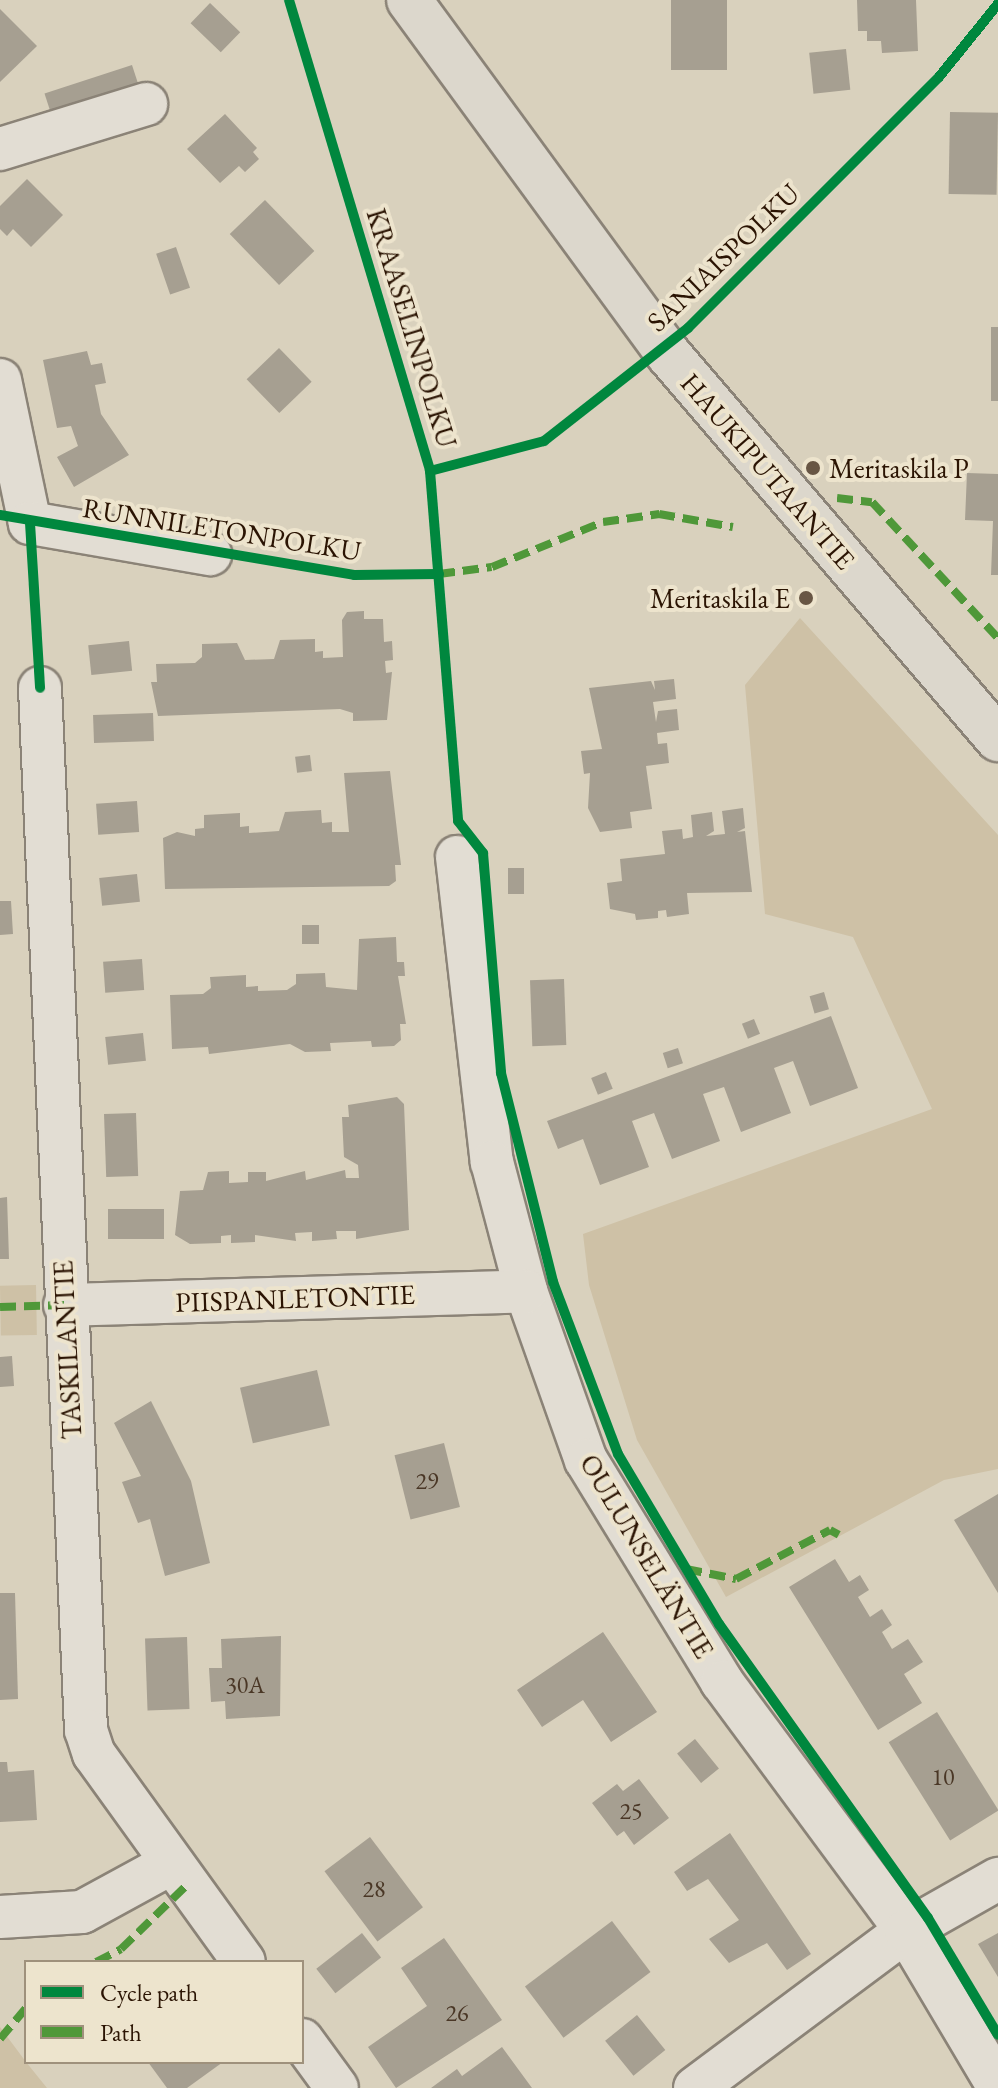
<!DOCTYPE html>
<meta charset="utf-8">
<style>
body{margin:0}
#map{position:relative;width:998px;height:2088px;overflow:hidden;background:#d9d1bd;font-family:"EB Garamond",serif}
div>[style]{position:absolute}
.green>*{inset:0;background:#cec1a6;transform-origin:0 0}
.building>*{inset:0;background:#a69f91;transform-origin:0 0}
.roads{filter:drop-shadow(2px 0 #8b8377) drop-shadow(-2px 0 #8b8377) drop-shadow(0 2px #8b8377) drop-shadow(0 -2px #8b8377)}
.minor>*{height:42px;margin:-21px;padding:0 21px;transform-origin:21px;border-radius:21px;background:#e2ddd3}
.major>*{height:44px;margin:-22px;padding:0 22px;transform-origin:22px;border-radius:22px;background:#dcd7cc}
.quiet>*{height:8px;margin-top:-4px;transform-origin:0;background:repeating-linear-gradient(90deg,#4f9839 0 16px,transparent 0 24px)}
.cycleway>*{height:10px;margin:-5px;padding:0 5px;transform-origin:5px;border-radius:5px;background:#00873e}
.dots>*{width:22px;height:22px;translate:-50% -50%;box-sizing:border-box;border:4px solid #ede4cd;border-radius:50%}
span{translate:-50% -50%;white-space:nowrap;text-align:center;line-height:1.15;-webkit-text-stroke:8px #ede4cd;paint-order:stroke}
.number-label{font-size:24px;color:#4a3726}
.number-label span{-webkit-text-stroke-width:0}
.street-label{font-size:28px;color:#2b1403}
.poi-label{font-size:28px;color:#2b1403}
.left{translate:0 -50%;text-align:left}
.right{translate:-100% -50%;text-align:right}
.legend{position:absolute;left:24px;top:1960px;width:280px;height:104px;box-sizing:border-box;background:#ede4cd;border:2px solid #9f917c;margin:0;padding:10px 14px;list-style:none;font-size:24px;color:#2b1403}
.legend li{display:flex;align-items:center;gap:16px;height:40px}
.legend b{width:40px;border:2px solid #9f917c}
</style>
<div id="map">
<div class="green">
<div style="clip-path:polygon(800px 618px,998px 835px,998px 1469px,944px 1480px,726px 1597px,637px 1440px,589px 1285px,583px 1234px,932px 1109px,853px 937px,765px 914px,745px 685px)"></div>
<div style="left:36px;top:1285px;width:50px;height:36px;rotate:89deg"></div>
<div style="clip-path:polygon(0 2027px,26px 2062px,47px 2088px,0 2088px)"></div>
</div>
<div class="building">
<div style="left:671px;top:0;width:56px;height:70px"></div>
<div style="clip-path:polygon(857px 0,916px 0,918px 51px,882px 53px,881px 41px,867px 41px,867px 31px,858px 31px)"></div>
<div style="left:210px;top:3px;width:42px;height:28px;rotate:44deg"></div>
<div style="clip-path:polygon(0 9px,37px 46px,0 82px)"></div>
<div style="left:846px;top:49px;width:41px;height:37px;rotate:84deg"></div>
<div style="left:132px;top:65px;width:29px;height:92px;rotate:72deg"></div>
<div style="left:950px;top:112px;width:48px;height:82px;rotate:1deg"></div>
<div style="clip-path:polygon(225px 114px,257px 148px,253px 152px,259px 159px,245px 172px,239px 166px,220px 183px,187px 149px)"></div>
<div style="clip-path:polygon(27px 179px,63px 215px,31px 247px,13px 229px,7px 236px,0 229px,0 206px)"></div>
<div style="left:265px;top:200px;width:71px;height:49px;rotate:46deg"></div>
<div style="left:176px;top:247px;width:43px;height:21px;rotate:71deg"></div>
<div style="left:991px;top:327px;width:7px;height:74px"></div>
<div style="left:279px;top:348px;width:47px;height:45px;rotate:46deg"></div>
<div style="clip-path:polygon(87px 351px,91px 365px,102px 363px,106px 383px,95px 385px,101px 414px,129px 455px,74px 487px,57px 457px,78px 446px,71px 426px,57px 428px,43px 360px)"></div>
<div style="clip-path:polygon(967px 473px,998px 474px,998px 575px,991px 575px,993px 521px,965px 520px)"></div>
<div style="clip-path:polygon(364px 611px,364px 619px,383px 619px,384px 642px,392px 641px,393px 660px,385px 661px,386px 673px,392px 672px,387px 720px,353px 721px,353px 713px,340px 709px,158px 716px,151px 682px,157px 682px,156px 664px,195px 663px,202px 657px,202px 644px,237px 643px,245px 660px,274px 659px,280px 640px,315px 639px,315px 652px,323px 651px,323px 658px,343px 657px,342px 620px,347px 612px)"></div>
<div style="left:129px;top:641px;width:30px;height:41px;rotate:84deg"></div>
<div style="clip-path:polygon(674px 679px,676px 699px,653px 702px,656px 722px,658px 711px,677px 709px,679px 730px,657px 733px,658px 744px,667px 743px,669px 763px,646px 766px,652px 809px,630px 812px,632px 828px,600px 832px,588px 808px,590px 773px,584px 774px,581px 751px,602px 749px,589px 688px,651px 681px,655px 690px,654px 681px)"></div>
<div style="left:153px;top:713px;width:28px;height:60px;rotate:88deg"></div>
<div style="left:310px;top:755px;width:16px;height:15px;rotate:83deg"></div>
<div style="clip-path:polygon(390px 771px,401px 865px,395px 865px,396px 881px,389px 886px,165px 889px,163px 838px,177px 832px,195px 836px,195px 829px,204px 828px,204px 815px,240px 813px,240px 827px,249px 826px,249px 833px,279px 831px,285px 812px,321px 810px,322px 823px,332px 822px,332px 832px,349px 832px,344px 773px)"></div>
<div style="left:137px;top:801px;width:31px;height:41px;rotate:86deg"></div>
<div style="clip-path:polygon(743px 808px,745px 828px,737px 832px,745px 831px,752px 892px,687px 893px,689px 914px,667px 917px,666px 910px,658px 911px,658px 918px,636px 920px,635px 914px,610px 909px,607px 883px,622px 881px,620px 859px,665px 854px,662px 831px,682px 829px,683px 839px,693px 837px,691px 815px,712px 812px,714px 831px,706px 836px,725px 834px,722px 811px)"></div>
<div style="left:508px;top:868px;width:16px;height:26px"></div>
<div style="left:137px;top:874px;width:28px;height:38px;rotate:84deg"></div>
<div style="clip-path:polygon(0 901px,11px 901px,13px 934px,0 935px)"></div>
<div style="left:319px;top:925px;width:19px;height:17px;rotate:90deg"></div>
<div style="clip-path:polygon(396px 937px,397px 962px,404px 962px,405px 976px,398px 976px,406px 1024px,400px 1024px,401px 1040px,394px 1046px,372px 1047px,371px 1041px,330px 1043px,331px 1051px,305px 1052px,290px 1044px,209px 1054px,208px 1047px,172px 1049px,170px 995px,203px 994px,211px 988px,210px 977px,246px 975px,246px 987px,258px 986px,258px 991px,287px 990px,296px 984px,296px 974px,325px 973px,326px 987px,357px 990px,359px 939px)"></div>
<div style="left:142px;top:959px;width:31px;height:39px;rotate:86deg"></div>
<div style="left:564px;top:979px;width:66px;height:34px;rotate:88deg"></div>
<div style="left:824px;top:992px;width:18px;height:15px;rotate:74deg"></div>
<div style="clip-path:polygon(831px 1016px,858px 1088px,810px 1106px,793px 1061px,774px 1068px,791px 1113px,741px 1132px,724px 1087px,703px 1094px,720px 1141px,672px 1159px,654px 1113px,632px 1121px,649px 1167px,600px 1185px,583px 1139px,558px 1149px,547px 1121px)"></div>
<div style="left:754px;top:1019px;width:16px;height:13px;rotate:68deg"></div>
<div style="left:143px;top:1033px;width:28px;height:38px;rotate:84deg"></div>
<div style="left:678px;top:1048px;width:16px;height:16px;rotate:72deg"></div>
<div style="left:606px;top:1072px;width:18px;height:16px;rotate:68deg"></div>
<div style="clip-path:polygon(397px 1097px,404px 1104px,409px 1230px,356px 1239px,356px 1231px,336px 1231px,337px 1239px,312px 1241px,312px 1232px,295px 1233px,296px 1241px,255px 1235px,255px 1242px,231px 1243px,231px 1235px,221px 1236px,221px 1243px,190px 1244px,175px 1235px,180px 1191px,203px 1190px,208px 1172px,229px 1171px,229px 1183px,248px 1182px,248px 1172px,266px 1172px,266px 1181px,305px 1171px,306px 1180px,345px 1170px,346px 1178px,359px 1178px,358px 1165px,344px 1157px,342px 1117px,349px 1117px,348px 1105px)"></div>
<div style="left:136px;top:1113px;width:63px;height:32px;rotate:88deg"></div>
<div style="clip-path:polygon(7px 1197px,9px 1259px,0 1259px,0 1198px)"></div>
<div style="left:164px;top:1209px;width:30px;height:56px;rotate:90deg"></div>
<div style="clip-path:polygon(12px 1356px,14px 1386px,0 1387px,0 1357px)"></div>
<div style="left:317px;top:1370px;width:57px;height:79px;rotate:77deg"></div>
<div style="clip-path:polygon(151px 1401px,191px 1481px,210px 1563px,165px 1576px,150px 1519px,138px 1523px,122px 1482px,141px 1476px,114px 1423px)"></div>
<div style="left:444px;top:1443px;width:66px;height:51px;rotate:76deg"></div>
<div style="clip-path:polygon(998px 1494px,998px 1593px,954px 1520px)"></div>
<div style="clip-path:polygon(835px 1559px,849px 1582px,860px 1575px,869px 1590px,858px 1597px,870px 1617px,882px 1609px,892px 1625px,882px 1632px,892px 1649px,908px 1639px,923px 1662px,904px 1674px,922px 1703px,878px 1730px,789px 1587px)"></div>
<div style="clip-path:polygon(0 1593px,15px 1593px,18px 1699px,0 1700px)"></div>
<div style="clip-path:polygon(603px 1632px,657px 1712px,611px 1742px,583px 1700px,542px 1727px,517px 1690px)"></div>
<div style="clip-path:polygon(281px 1636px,280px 1716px,226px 1719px,225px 1701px,211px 1702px,209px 1668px,222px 1668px,221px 1639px)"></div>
<div style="left:187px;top:1637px;width:72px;height:42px;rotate:88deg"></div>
<div style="left:937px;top:1712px;width:116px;height:57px;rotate:58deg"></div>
<div style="left:695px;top:1739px;width:38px;height:23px;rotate:51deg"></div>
<div style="clip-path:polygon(0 1762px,7px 1762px,8px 1772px,34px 1770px,37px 1820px,0 1822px)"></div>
<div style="clip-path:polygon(639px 1779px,669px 1818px,634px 1845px,624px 1831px,617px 1836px,592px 1803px,617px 1784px,623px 1791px)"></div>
<div style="clip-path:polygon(730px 1833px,811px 1954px,787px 1970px,767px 1943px,729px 1963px,709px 1939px,739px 1920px,708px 1879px,687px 1891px,674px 1872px)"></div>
<div style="left:370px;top:1837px;width:88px;height:57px;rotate:53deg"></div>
<div style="left:612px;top:1921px;width:64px;height:109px;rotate:53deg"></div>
<div style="left:362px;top:1933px;width:31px;height:58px;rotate:52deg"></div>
<div style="clip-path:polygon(998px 1933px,998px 1977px,978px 1944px)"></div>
<div style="clip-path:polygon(444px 1938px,502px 2020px,396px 2088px,368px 2047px,427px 2006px,401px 1968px)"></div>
<div style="left:637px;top:2015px;width:45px;height:41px;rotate:51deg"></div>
<div style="clip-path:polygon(502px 2047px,532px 2088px,431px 2088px,457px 2069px,462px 2076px)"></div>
<div style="clip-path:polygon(148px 2062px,223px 2062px,187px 2088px,167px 2088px)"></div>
</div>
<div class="roads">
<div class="minor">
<div style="left:0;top:149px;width:153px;rotate:-17.1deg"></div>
<div style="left:0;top:380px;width:146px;rotate:78.2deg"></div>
<div style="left:30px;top:523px;width:183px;rotate:9.8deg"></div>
<div style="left:40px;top:688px;width:1043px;rotate:87.47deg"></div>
<div style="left:86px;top:1730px;width:25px;rotate:72deg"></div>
<div style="left:94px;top:1754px;width:256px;rotate:54.2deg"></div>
<div style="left:457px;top:857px;width:307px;rotate:83.5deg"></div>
<div style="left:492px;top:1162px;width:133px;rotate:75.2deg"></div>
<div style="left:526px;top:1291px;width:179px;rotate:70.5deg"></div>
<div style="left:586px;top:1460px;width:260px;rotate:58.5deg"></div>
<div style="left:722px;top:1682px;width:310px;rotate:53.5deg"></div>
<div style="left:906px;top:1931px;width:180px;rotate:59.3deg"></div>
<div style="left:65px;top:1305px;width:461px;rotate:-1.7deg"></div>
<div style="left:0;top:1917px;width:82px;rotate:-3.5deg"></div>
<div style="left:82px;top:1912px;width:102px;rotate:-28.6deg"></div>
<div style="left:302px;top:2040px;width:59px;rotate:53.9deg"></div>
<div style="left:695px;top:2088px;width:263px;rotate:-36.7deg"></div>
<div style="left:906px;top:1931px;width:106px;rotate:-29.5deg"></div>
</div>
<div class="major">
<div style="left:409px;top:0;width:440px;rotate:53.8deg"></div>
<div style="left:669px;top:355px;width:506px;rotate:49.41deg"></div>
</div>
</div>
<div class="quiet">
<div style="left:837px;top:498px;width:35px;rotate:7deg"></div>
<div style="left:872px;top:502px;width:185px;rotate:47.2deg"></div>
<div style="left:439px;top:574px;width:53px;rotate:-7.5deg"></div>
<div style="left:492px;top:567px;width:120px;rotate:-22.1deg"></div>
<div style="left:603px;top:522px;width:57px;rotate:-8.1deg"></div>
<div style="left:659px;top:514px;width:75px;rotate:10deg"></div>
<div style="left:0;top:1307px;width:65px;rotate:-1.8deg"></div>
<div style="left:686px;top:1569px;width:51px;rotate:11.3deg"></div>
<div style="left:736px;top:1579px;width:106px;rotate:-27.5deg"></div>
<div style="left:830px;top:1530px;width:10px;rotate:29deg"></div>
<div style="left:96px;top:1962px;width:28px;rotate:-27deg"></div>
<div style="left:121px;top:1949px;width:92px;rotate:-44.1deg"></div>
<div style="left:0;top:2039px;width:40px;rotate:-50deg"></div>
</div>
<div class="cycleway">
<div style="left:289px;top:0;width:492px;rotate:73.3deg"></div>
<div style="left:430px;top:471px;width:351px;rotate:85.4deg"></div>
<div style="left:458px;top:821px;width:41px;rotate:52deg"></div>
<div style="left:483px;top:853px;width:221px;rotate:85.3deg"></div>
<div style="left:501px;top:1073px;width:215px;rotate:76deg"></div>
<div style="left:553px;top:1282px;width:184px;rotate:69.3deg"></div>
<div style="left:618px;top:1454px;width:198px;rotate:59.3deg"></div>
<div style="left:719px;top:1624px;width:361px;rotate:54.6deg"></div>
<div style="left:928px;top:1918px;width:136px;rotate:59.1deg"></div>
<div style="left:430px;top:471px;width:118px;rotate:-14.7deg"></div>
<div style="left:544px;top:441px;width:183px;rotate:-38.1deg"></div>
<div style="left:688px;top:328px;width:355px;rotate:-45deg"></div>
<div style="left:939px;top:77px;width:94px;rotate:-51.1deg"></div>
<div style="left:0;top:515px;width:359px;rotate:9.6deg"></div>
<div style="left:354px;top:575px;width:85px;rotate:-0.7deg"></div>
<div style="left:30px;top:523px;width:165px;rotate:86.5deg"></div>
</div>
<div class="dots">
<div style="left:813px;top:468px;background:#685644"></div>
<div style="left:806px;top:598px;background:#685644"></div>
</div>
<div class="number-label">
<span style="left:427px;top:1481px">29</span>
<span style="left:245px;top:1685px">30A</span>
<span style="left:943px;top:1777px">10</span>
<span style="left:631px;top:1811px">25</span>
<span style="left:374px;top:1889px">28</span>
<span style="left:457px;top:2013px">26</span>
</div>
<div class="street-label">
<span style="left:723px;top:257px;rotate:-44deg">SANIAISPOLKU</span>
<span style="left:412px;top:328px;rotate:73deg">KRAASELINPOLKU</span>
<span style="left:768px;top:471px;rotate:49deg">HAUKIPUTAANTIE</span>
<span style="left:222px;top:529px;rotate:9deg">RUNNILETONPOLKU</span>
<span style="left:295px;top:1298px;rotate:-2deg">PIISPANLETONTIE</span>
<span style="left:67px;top:1350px;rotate:-93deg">TASKILANTIE</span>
<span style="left:647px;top:1556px;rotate:59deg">OULUNSELÄNTIE</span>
</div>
<div class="poi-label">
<span class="left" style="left:829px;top:468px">Meritaskila P</span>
<span class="right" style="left:790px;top:598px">Meritaskila E</span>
</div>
<ul class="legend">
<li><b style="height:10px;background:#00873e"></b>Cycle path</li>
<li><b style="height:10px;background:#4f9839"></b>Path</li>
</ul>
</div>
